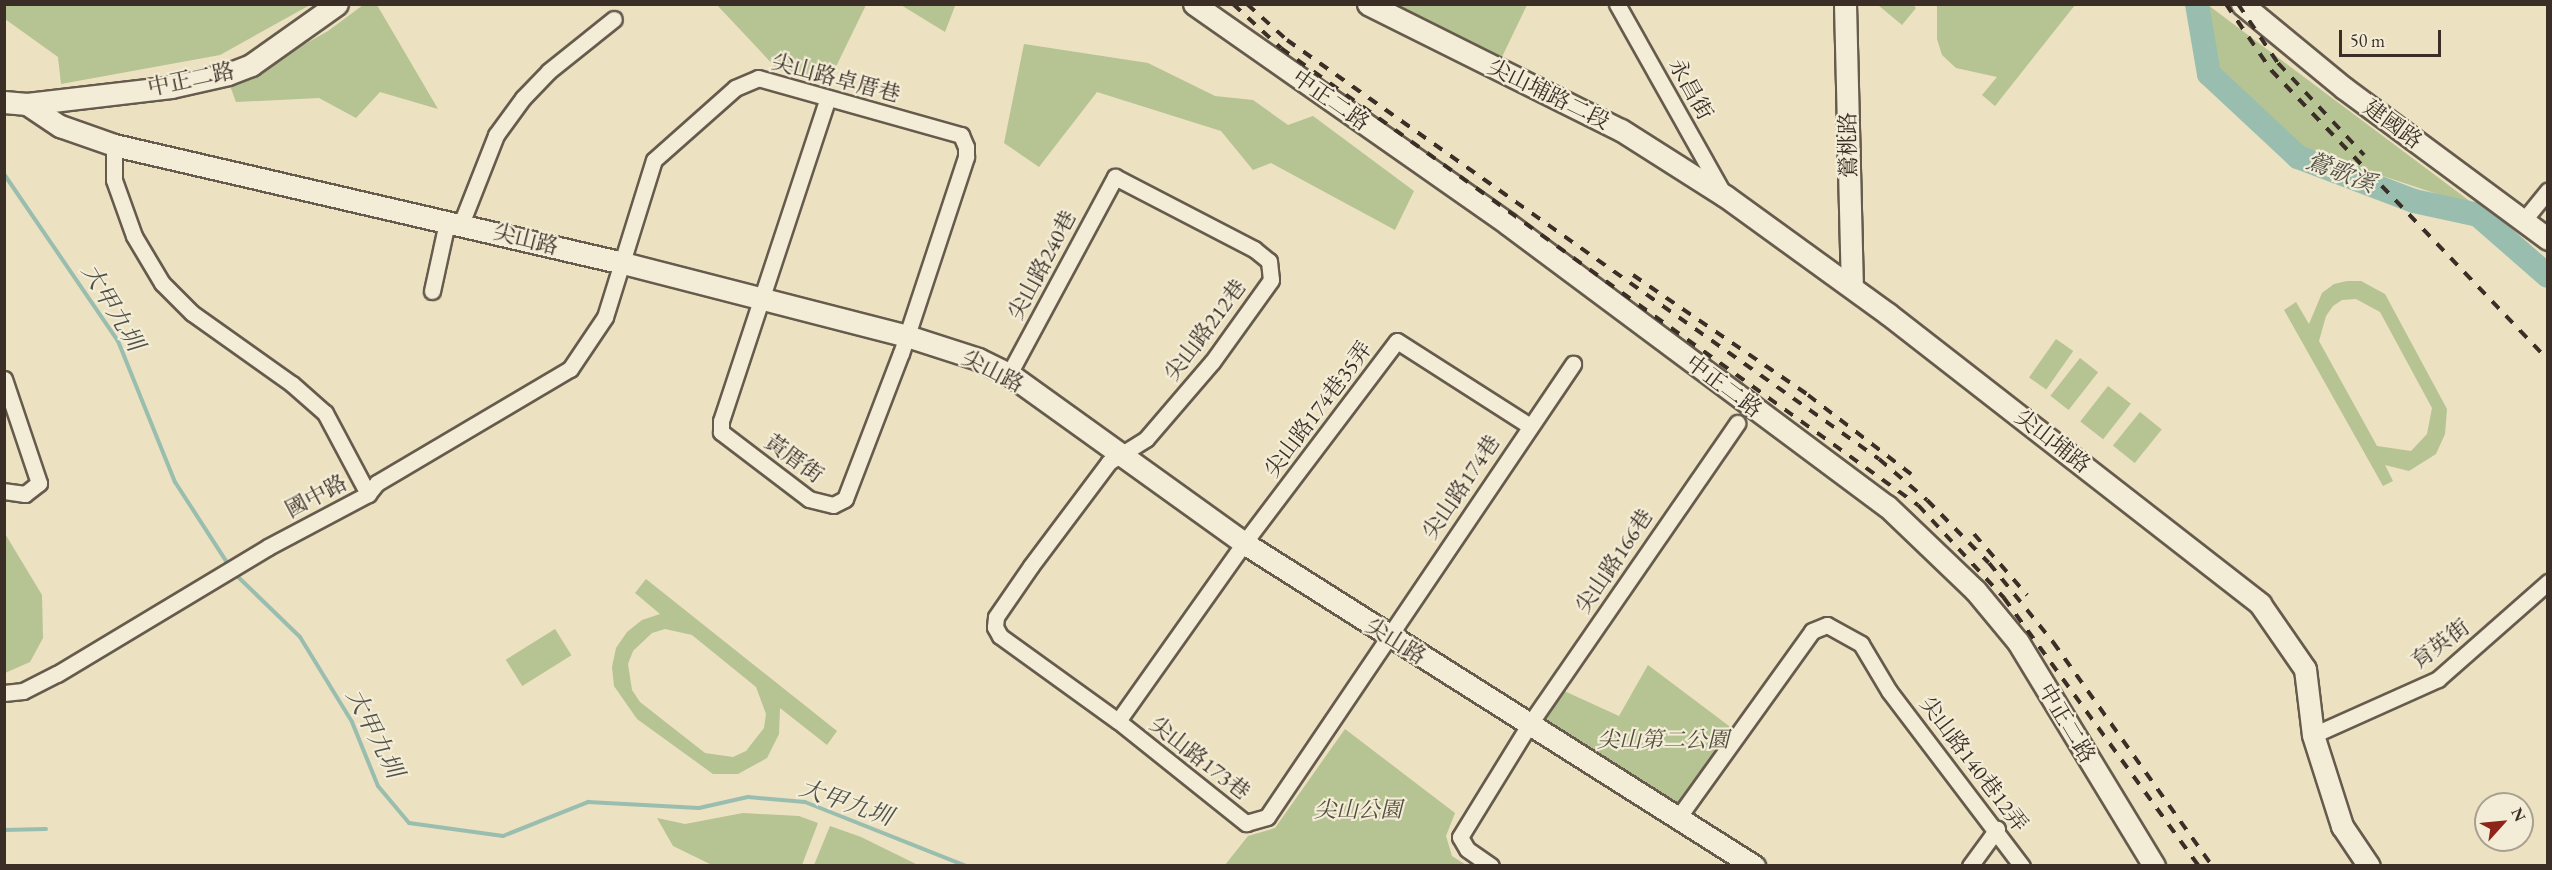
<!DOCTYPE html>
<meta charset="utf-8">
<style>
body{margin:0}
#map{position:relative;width:2552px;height:870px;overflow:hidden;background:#ece1c0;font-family:"EB Garamond","Noto Serif TC",serif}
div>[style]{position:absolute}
.green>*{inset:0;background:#b6c393;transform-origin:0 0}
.stream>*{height:4px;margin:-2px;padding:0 2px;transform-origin:2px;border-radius:2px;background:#99beaf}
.river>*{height:24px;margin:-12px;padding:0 12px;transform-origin:12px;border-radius:12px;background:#99beaf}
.roads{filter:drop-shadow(2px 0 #665b4d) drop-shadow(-2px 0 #665b4d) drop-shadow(0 2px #665b4d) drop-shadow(0 -2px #665b4d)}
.street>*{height:15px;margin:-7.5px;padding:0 7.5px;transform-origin:7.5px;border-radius:7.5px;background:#f3ecd6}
.secondary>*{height:21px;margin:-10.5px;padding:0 10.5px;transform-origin:10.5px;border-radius:10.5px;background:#f3ecd6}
.rail>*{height:4px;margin-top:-2px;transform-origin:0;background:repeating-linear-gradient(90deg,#3a2e27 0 10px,transparent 0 20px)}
span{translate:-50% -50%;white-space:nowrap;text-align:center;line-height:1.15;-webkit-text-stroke:4.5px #f3ecd6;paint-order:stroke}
.street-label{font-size:22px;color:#3a2e27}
.park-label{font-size:22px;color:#534c3d;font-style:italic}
.water-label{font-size:24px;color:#525249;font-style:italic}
.frame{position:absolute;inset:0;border:6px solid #3a2e27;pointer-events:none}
.north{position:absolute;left:2474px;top:792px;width:60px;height:60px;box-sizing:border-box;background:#f3ecd6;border:2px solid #a9a090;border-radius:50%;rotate:63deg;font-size:16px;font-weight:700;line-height:24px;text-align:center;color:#3a2e27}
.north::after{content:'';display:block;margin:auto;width:21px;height:27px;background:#8f2418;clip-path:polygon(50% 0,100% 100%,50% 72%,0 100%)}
.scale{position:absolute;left:2339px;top:30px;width:102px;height:27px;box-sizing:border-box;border:3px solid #3a2e27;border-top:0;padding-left:8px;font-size:18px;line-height:21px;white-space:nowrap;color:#3a2e27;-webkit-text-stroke:4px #f3ecd6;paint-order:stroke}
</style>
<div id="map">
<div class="green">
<div style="clip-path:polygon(5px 4px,310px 4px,310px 5px,220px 55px,61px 84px,58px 57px,5px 19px)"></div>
<div style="clip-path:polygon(363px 5px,377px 5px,438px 109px,380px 92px,356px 118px,319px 98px,236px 102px,230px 86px,328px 31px)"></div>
<div style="clip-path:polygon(717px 5px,866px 5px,828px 83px,778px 70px)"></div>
<div style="clip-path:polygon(952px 5px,955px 6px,945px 32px,901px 5px)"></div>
<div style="clip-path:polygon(1388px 5px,1527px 5px,1500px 61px)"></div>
<div style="clip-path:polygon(1878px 5px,1913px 5px,1916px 8px,1902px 25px)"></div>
<div style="clip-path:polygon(2075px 5px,1995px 106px,1982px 95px,1997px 77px,1956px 68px,1942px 55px,1937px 39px,1937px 5px)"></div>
<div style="clip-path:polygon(2207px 5px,2208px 5px,2479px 208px,2296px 147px,2220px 69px)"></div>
<div style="clip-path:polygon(1024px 44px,1148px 63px,1215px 96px,1253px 100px,1288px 125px,1313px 116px,1414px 191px,1395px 230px,1271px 163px,1253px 170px,1221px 131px,1097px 92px,1039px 167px,1004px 143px)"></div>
<div style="clip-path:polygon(evenodd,2347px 281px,2361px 281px,2385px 294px,2447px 409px,2445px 434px,2436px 454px,2409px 471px,2385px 465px,2393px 481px,2383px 486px,2284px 310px,2296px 302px,2309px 324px,2322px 293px,2334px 284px,2347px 281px,2356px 299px,2380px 312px,2432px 408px,2427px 434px,2411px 451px,2377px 446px,2319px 341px,2326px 316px,2333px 306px,2342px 300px,2356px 299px)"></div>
<div style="left:2056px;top:339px;width:21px;height:47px;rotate:35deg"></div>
<div style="left:2080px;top:358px;width:23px;height:48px;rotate:38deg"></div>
<div style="left:2108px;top:386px;width:29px;height:45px;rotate:38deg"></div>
<div style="left:2140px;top:412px;width:28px;height:43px;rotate:39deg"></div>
<div style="clip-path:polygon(4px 532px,42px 595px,43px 638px,30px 662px,5px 673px)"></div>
<div style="clip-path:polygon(evenodd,646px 579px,837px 731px,827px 745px,780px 708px,779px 734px,767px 758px,738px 774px,713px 774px,637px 719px,614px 686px,612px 667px,616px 648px,627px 632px,642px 620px,660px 614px,635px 593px,646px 579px,665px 629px,692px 635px,756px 687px,766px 714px,764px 728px,746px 751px,733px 757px,705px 753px,640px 702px,632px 690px,628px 664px,633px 651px,652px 633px,665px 629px)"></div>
<div style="left:555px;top:629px;width:31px;height:58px;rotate:58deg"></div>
<div style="clip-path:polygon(1648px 665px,1733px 729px,1679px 809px,1539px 723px,1562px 690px,1619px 716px)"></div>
<div style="clip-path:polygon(1345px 729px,1455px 813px,1446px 836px,1452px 856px,1466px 865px,1225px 865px,1248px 836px,1275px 828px)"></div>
<div style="clip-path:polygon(743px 813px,799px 816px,818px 823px,802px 865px,712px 865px,673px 846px,657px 818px,685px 824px)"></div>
<div style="clip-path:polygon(830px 826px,861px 837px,918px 865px,814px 865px)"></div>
</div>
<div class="stream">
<div style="left:4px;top:174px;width:202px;rotate:55.7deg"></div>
<div style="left:118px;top:341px;width:152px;rotate:68deg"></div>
<div style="left:175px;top:482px;width:101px;rotate:57.1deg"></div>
<div style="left:234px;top:573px;width:92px;rotate:44.1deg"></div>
<div style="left:300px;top:637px;width:100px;rotate:58.5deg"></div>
<div style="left:352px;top:722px;width:69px;rotate:67.9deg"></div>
<div style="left:378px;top:786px;width:48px;rotate:50deg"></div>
<div style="left:409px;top:823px;width:95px;rotate:7.9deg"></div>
<div style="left:503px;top:836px;width:92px;rotate:-21.8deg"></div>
<div style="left:588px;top:802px;width:111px;rotate:3.1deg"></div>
<div style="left:699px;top:808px;width:50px;rotate:-12.7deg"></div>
<div style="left:748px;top:797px;width:57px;rotate:5deg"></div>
<div style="left:805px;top:802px;width:173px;rotate:21.7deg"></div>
<div style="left:4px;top:830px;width:42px;rotate:-1.4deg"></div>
</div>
<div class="river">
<div style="left:2197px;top:4px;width:71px;rotate:80.3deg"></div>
<div style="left:2209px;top:74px;width:122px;rotate:43deg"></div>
<div style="left:2298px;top:157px;width:124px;rotate:20.8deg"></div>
<div style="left:2414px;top:201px;width:66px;rotate:12.3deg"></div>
<div style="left:2478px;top:215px;width:93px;rotate:41.1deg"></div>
</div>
<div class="roads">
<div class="street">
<div style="left:1617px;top:4px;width:217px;rotate:60.7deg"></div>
<div style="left:114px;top:145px;width:35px;rotate:90deg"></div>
<div style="left:114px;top:180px;width:59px;rotate:70.3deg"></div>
<div style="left:134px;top:236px;width:55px;rotate:59.2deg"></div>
<div style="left:162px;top:283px;width:42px;rotate:45deg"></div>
<div style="left:192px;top:313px;width:123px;rotate:35.4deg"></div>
<div style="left:292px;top:384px;width:44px;rotate:41.3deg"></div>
<div style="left:325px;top:413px;width:92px;rotate:62deg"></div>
<div style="left:2524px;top:220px;width:38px;rotate:-51deg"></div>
<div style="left:461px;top:224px;width:96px;rotate:-68.5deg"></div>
<div style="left:496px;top:135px;width:46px;rotate:-53.9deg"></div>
<div style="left:523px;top:98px;width:37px;rotate:-46deg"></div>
<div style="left:549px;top:71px;width:83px;rotate:-38.7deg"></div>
<div style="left:432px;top:291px;width:71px;rotate:-77.7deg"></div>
<div style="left:1009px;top:374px;width:224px;rotate:-61.7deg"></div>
<div style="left:1115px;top:177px;width:157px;rotate:27.4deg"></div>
<div style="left:1254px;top:249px;width:19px;rotate:39deg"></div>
<div style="left:1269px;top:261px;width:19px;rotate:84deg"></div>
<div style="left:1271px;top:280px;width:101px;rotate:125.7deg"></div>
<div style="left:1212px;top:362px;width:101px;rotate:130.6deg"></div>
<div style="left:1146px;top:439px;width:44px;rotate:148.1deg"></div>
<div style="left:1109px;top:462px;width:130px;rotate:126.9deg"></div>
<div style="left:1031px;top:566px;width:62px;rotate:124.5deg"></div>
<div style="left:996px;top:617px;width:10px;rotate:96deg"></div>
<div style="left:995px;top:627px;width:10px;rotate:61deg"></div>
<div style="left:1000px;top:636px;width:145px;rotate:35.8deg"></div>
<div style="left:1118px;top:721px;width:164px;rotate:38.6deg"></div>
<div style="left:1246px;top:823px;width:22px;rotate:-16deg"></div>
<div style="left:1267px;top:817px;width:547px;rotate:-55.96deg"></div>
<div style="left:4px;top:379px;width:110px;rotate:71.4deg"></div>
<div style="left:39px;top:483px;width:18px;rotate:142deg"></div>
<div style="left:25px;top:494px;width:21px;rotate:-172deg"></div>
<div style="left:4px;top:693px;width:19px;rotate:-6deg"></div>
<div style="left:23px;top:691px;width:38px;rotate:-27deg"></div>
<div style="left:57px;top:674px;width:246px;rotate:-31deg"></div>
<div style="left:268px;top:547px;width:113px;rotate:-27.9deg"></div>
<div style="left:368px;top:494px;width:14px;rotate:-51deg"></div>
<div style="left:377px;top:483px;width:224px;rotate:-30.6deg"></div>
<div style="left:570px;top:369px;width:63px;rotate:-56.1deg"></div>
<div style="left:605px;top:317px;width:164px;rotate:-72.7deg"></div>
<div style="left:654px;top:160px;width:108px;rotate:-41.6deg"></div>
<div style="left:735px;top:88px;width:25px;rotate:-23deg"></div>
<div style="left:758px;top:78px;width:211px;rotate:15.7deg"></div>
<div style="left:961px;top:135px;width:13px;rotate:67deg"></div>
<div style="left:966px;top:147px;width:10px;rotate:90deg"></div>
<div style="left:966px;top:157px;width:206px;rotate:108.3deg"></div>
<div style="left:901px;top:353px;width:156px;rotate:111deg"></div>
<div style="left:845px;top:499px;width:13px;rotate:153deg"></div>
<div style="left:833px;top:505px;width:25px;rotate:-166deg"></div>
<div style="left:809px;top:499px;width:111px;rotate:-142.7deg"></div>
<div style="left:721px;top:432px;width:11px;rotate:-90deg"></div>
<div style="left:721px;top:421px;width:340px;rotate:-71.7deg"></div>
<div style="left:1118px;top:721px;width:218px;rotate:-54.7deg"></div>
<div style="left:1244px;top:543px;width:253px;rotate:-52.9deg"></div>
<div style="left:1397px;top:341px;width:158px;rotate:32.6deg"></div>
<div style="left:2313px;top:735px;width:137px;rotate:-24.1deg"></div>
<div style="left:2438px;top:679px;width:147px;rotate:-41.4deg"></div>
<div style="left:1680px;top:815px;width:226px;rotate:-54.3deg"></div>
<div style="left:1812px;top:631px;width:16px;rotate:-22deg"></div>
<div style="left:1827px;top:625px;width:39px;rotate:29deg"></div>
<div style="left:1861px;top:644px;width:55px;rotate:59.2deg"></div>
<div style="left:1889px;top:691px;width:220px;rotate:52.8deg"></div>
<div style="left:1491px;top:866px;width:29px;rotate:-145deg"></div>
<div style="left:1467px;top:849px;width:14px;rotate:-120deg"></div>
<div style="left:1460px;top:837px;width:132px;rotate:-58.4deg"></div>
<div style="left:1529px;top:725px;width:367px;rotate:-55.4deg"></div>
<div style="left:1970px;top:866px;width:46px;rotate:-53.9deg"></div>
</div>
<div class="secondary">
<div style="left:1194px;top:4px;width:383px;rotate:35deg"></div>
<div style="left:1508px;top:224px;width:472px;rotate:36.7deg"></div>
<div style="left:1887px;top:506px;width:122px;rotate:43.7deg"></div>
<div style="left:1975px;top:590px;width:67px;rotate:50.4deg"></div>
<div style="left:2018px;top:642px;width:262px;rotate:58.7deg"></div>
<div style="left:1368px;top:4px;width:283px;rotate:26.5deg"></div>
<div style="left:1621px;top:130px;width:123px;rotate:32.4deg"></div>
<div style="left:1725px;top:196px;width:201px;rotate:35.9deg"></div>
<div style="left:1888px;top:314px;width:472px;rotate:37.9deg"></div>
<div style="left:2260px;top:604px;width:79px;rotate:55.3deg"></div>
<div style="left:2305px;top:669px;width:66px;rotate:83.1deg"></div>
<div style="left:2313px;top:735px;width:96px;rotate:72.3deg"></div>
<div style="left:2342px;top:826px;width:48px;rotate:56deg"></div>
<div style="left:1845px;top:4px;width:282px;rotate:88.6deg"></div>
<div style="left:2242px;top:4px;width:132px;rotate:39.5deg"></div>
<div style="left:2344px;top:88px;width:254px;rotate:36.5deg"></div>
<div style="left:4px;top:102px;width:23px;rotate:5deg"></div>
<div style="left:27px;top:104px;width:145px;rotate:-6.7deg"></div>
<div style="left:171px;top:87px;width:58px;rotate:-12.8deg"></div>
<div style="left:228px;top:74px;width:25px;rotate:-21deg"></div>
<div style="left:251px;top:65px;width:105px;rotate:-35.3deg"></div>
<div style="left:27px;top:104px;width:40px;rotate:34deg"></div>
<div style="left:60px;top:126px;width:57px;rotate:19.4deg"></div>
<div style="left:114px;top:145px;width:522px;rotate:13.05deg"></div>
<div style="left:623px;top:263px;width:293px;rotate:14.4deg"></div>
<div style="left:907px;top:336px;width:75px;rotate:17.9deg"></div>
<div style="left:978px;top:359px;width:34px;rotate:26deg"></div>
<div style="left:1009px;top:374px;width:289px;rotate:35.7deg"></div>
<div style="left:1244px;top:543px;width:604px;rotate:32.35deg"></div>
</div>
</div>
<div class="rail">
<div style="left:1233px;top:4px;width:65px;rotate:42.5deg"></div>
<div style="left:1281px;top:48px;width:784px;rotate:35.66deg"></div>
<div style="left:1918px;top:505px;width:127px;rotate:47.2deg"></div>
<div style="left:2004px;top:598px;width:331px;rotate:54deg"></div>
<div style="left:1247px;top:4px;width:54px;rotate:42deg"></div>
<div style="left:1287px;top:40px;width:725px;rotate:35.29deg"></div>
<div style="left:1879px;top:459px;width:63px;rotate:40.5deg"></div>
<div style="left:1927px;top:500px;width:88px;rotate:45.5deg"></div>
<div style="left:1989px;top:563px;width:102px;rotate:51deg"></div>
<div style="left:2053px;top:642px;width:275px;rotate:54.6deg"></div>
<div style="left:2226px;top:4px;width:80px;rotate:55.7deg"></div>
<div style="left:2271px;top:70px;width:401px;rotate:46.3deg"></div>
<div style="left:2238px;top:4px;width:71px;rotate:55.9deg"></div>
<div style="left:2278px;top:63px;width:126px;rotate:46.9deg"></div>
<div style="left:1633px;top:275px;width:212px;rotate:34.4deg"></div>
<div style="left:1808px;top:395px;width:130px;rotate:37.5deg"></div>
<div style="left:1974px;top:534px;width:81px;rotate:49deg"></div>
</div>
<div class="street-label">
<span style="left:836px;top:78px;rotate:15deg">尖山路卓厝巷</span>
<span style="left:191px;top:79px;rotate:-12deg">中正二路</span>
<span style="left:1691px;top:89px;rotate:61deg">永昌街</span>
<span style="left:1549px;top:94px;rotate:26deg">尖山埔路二段</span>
<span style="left:1331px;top:100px;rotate:35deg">中正二路</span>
<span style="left:2393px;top:124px;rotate:36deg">建國路</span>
<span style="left:1848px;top:145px;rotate:-91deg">鶯桃路</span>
<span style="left:526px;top:239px;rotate:14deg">尖山路</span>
<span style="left:1042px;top:265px;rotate:-62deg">尖山路240巷</span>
<span style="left:1205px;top:330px;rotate:-53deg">尖山路212巷</span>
<span style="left:993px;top:371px;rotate:27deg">尖山路</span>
<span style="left:1724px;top:386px;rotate:37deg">中正二路</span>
<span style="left:1318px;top:409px;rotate:-53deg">尖山路174巷35弄</span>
<span style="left:2053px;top:441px;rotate:38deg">尖山埔路</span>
<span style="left:794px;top:458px;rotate:36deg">黃厝街</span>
<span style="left:1461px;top:487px;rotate:-56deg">尖山路174巷</span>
<span style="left:316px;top:496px;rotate:-28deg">國中路</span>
<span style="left:1614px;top:561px;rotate:-56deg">尖山路166巷</span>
<span style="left:1396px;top:641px;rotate:32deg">尖山路</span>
<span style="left:2440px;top:644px;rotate:-37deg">育英街</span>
<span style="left:2067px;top:723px;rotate:59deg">中正二路</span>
<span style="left:1200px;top:758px;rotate:38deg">尖山路173巷</span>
<span style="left:1974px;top:764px;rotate:53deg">尖山路140巷12弄</span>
</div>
<div class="park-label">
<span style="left:1663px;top:740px">尖山第二公園</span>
<span style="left:1358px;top:810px">尖山公園</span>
</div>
<div class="water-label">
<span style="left:2341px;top:172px;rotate:21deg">鶯歌溪</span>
<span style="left:113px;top:307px;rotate:59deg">大甲九圳</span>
<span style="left:375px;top:733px;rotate:63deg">大甲九圳</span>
<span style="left:846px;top:802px;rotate:19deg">大甲九圳</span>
</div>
<div class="frame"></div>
<div class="north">N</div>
<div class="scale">50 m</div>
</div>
